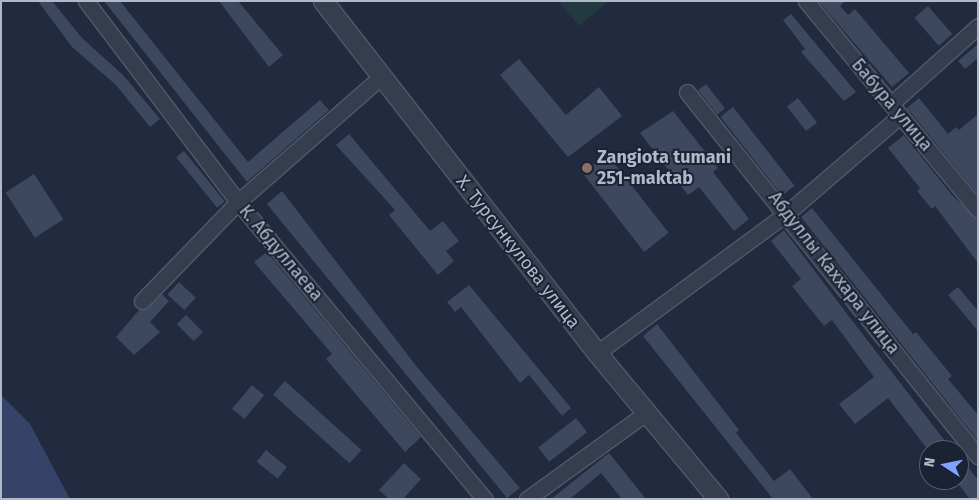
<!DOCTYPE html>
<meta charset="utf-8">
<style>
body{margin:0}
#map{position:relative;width:979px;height:500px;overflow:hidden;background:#212a3f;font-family:"Fira Sans",sans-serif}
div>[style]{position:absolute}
.green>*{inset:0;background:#233940}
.water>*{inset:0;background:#344367}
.building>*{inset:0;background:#3d485e;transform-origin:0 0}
.roads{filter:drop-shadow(1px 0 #505869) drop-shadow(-1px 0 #505869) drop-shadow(0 1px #505869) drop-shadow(0 -1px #505869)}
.minor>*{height:15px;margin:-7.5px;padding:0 7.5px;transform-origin:7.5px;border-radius:7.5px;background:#353d4e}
.tertiary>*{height:19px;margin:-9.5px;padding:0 9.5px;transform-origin:9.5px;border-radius:9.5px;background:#353d4e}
.dots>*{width:14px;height:14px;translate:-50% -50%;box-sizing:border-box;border:2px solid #1b2233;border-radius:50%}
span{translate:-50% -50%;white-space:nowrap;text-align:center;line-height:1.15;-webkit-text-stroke:4px #1b2233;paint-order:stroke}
.street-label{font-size:18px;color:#b1b8ca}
.poi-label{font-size:18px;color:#b1b8ca;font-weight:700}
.left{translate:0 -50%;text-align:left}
.frame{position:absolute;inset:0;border:2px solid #b1b8ca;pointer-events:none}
.north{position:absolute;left:919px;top:440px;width:50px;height:50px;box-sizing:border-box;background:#1b2233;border:1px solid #575e6f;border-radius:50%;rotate:281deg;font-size:14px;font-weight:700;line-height:20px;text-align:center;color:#b1b8ca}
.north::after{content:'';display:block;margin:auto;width:18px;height:22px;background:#81a3ff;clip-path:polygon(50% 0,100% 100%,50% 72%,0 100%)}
</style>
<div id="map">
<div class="green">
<div style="clip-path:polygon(558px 1px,609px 1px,579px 26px)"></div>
</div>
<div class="water">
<div style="clip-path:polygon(1px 395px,30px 424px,70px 499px,4px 499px,1px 494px)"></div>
</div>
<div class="building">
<div style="clip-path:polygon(38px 1px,52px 1px,82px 38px,124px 76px,160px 119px,150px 127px,116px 85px,72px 47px)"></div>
<div style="clip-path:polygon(104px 1px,120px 1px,248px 162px,320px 100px,329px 110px,247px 182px)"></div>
<div style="clip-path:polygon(219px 1px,238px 1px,283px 55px,269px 67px)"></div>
<div style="clip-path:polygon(818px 1px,845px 1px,840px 6px,848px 15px,855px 9px,909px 73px,892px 87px)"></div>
<div style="left:928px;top:6px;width:37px;height:18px;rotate:49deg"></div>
<div style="clip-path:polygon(791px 14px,856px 92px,844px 101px,801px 52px,805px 49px,783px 20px)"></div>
<div style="clip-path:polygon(978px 44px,978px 58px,965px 69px,958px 61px)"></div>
<div style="clip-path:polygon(519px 59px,566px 115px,599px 87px,622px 116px,568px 157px,500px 75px)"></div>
<div style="left:706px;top:84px;width:31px;height:10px;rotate:52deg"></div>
<div style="left:798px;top:98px;width:31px;height:14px;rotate:52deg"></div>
<div style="clip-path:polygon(919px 98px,948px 134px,956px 127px,959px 130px,978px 114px,978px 195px,907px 108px)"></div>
<div style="left:733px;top:107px;width:100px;height:16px;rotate:52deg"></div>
<div style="clip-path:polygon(673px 111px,718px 168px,713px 172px,749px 219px,734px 231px,699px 187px,688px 195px,640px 133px)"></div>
<div style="clip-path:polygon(349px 134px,430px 231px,443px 221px,459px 241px,446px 251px,454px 261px,438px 275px,389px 215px,395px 210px,336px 145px)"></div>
<div style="clip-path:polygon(904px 135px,952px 195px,978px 219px,978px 263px,935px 206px,932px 209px,917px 191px,920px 188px,888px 148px)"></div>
<div style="left:184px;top:151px;width:65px;height:10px;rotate:51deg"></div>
<div style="left:607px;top:154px;width:100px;height:31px;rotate:52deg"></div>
<div style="left:34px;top:174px;width:54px;height:34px;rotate:57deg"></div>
<div style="clip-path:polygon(282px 191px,417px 367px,520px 488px,507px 498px,267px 204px)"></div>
<div style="clip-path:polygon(812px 208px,913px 334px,916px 332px,952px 376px,948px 379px,978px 415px,978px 441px,801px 217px)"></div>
<div style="clip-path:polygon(784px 230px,844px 310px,952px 450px,932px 450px,929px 447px,929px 451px,888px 398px,855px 424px,839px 404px,874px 377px,832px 320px,824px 326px,792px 286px,801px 279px,771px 241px)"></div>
<div style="clip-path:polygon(267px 252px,421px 437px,405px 452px,326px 359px,332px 354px,254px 262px)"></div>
<div style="left:179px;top:282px;width:23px;height:17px;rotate:43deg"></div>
<div style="clip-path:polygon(469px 285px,571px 408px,562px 416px,529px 375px,520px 383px,461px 307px,455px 312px,447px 302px)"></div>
<div style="clip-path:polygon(958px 287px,978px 311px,978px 331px,948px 295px)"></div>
<div style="clip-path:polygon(162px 294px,169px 301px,150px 322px,160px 332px,134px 355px,116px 337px,139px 310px,148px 308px)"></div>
<div style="left:186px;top:315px;width:24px;height:13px;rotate:45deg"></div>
<div style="clip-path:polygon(657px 324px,739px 430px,736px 433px,774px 481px,790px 469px,813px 499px,773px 499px,643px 336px)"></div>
<div style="left:285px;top:381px;width:103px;height:18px;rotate:42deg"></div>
<div style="left:252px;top:385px;width:16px;height:31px;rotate:40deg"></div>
<div style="left:576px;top:418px;width:18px;height:48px;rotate:52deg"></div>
<div style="left:266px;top:450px;width:27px;height:15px;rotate:39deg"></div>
<div style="clip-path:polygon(609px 453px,646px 499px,622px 499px,601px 473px,570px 499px,551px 499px)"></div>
<div style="clip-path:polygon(959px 456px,978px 480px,978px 499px,970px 499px,959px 485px)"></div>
<div style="clip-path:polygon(404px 463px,421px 479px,403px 499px,389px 499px,379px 490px)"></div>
</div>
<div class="roads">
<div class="minor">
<div style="left:86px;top:1px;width:252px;rotate:52.9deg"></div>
<div style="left:238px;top:202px;width:386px;rotate:50.3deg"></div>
<div style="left:806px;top:1px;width:271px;rotate:50.5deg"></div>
<div style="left:687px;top:92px;width:466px;rotate:51.4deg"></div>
<div style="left:892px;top:103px;width:115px;rotate:-41.8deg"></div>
<div style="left:142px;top:301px;width:138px;rotate:-45.9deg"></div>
<div style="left:238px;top:202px;width:191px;rotate:-41.2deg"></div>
<div style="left:597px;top:353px;width:236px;rotate:-36.4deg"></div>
<div style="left:787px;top:213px;width:150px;rotate:-40.7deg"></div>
<div style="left:527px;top:499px;width:148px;rotate:-35.9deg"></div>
</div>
<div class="tertiary">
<div style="left:323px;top:1px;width:446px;rotate:52.1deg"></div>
<div style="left:597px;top:353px;width:190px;rotate:50.3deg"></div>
</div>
</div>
<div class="dots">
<div style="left:587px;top:168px;background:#8d6e63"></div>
</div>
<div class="street-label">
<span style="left:892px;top:105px;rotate:50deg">Бабура улица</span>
<span style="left:518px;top:252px;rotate:52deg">Х. Турсункулова улица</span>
<span style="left:281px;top:253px;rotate:50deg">К. Абдуллаева</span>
<span style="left:834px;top:273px;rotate:52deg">Абдуллы Каххара улица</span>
</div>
<div class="poi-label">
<span class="left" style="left:597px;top:168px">Zangiota tumani<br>251-maktab</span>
</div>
<div class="frame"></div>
<div class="north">N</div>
</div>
